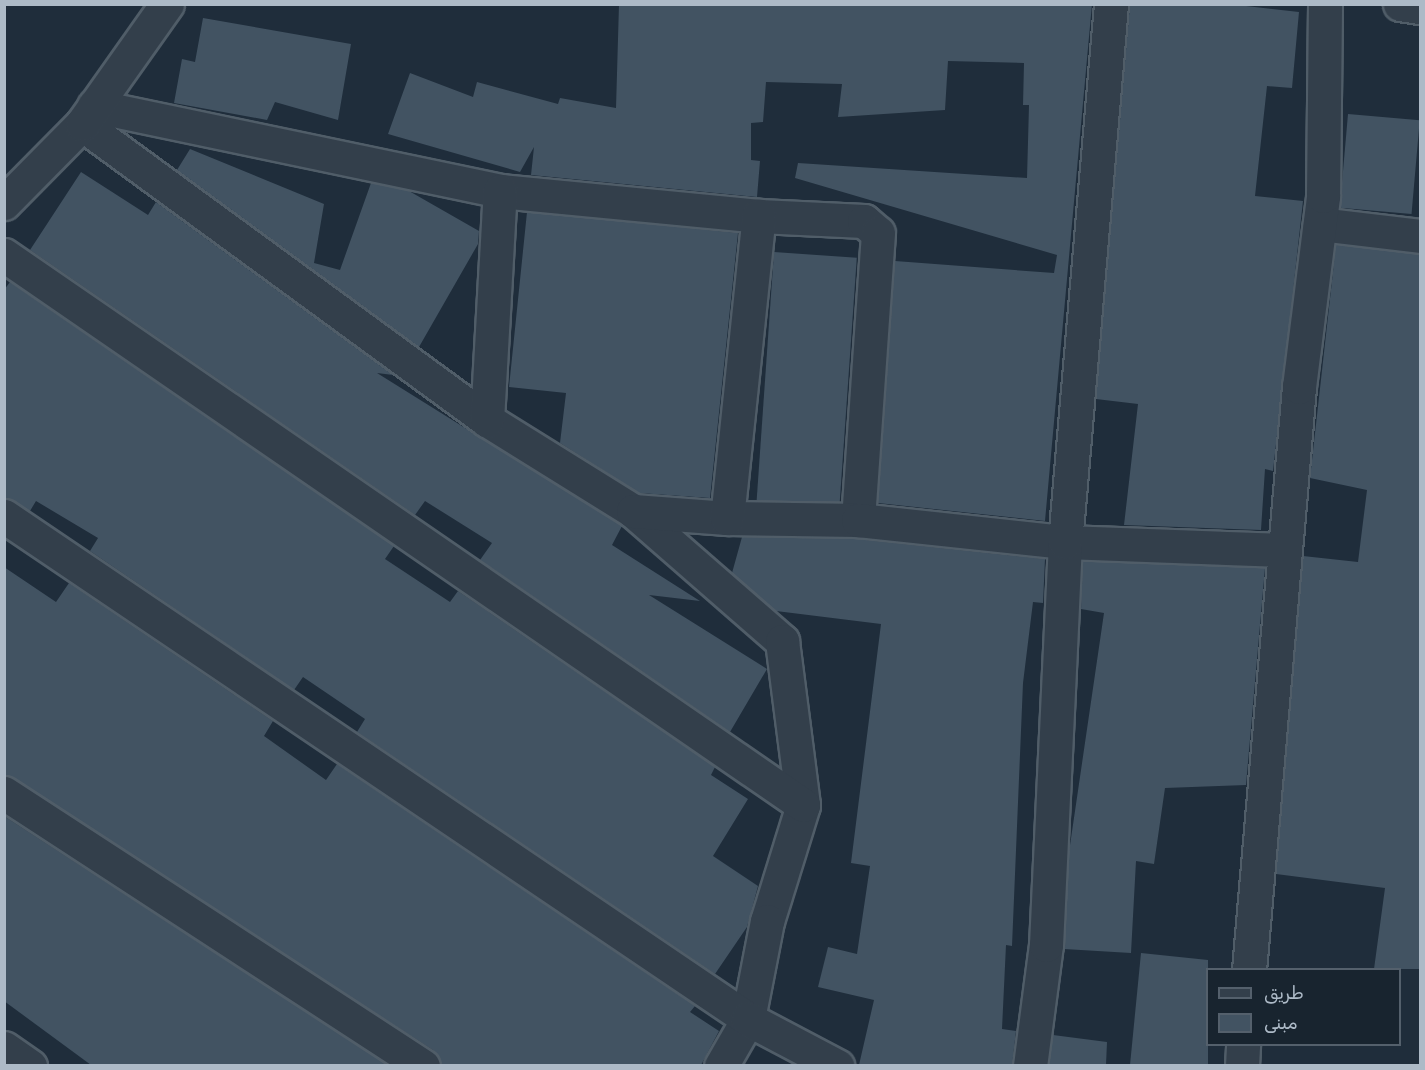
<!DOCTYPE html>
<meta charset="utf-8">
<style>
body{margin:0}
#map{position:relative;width:1425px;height:1070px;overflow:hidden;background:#1f2d3b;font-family:Rubik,Vazirmatn,sans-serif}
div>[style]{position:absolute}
.building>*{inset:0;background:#425362;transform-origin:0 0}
.roads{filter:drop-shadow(2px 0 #505d68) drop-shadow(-2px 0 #505d68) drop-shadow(0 2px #505d68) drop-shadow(0 -2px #505d68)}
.minor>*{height:33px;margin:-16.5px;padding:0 16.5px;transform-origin:16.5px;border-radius:16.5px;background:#333f4b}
span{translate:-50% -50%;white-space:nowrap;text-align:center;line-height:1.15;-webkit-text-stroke:4.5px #18242f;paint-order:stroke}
.frame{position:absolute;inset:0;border:6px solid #adbac7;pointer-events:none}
.legend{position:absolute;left:1206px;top:968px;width:195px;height:78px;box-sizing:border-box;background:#18242f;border:2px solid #54606c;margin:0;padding:8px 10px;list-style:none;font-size:18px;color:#adbac7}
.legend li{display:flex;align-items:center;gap:12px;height:30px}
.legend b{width:30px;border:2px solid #54606c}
</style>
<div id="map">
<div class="building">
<div style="clip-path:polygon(619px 4px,1092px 4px,1045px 521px,878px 503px,895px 261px,1054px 273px,1057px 255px,795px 178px,798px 163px,1027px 178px,1029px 105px,1023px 105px,1024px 63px,948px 61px,945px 110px,838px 117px,842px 84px,766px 82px,763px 122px,751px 123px,751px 160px,760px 161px,757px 197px,531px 175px,534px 147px,520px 172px,388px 134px,410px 73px,473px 97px,477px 82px,558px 104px,560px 98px,616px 108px)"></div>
<div style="clip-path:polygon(1130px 4px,1229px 4px,1299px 12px,1292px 88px,1267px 86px,1255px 196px,1303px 201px,1273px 471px,1265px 469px,1261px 530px,1124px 525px,1138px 404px,1096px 399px)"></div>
<div style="clip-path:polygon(203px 18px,351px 44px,338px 120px,275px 102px,267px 120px,174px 103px,182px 59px,195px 62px)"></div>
<div style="left:1348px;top:114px;width:72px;height:94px;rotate:5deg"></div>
<div style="clip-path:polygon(190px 149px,324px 204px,314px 263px,340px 270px,371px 183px,409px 191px,479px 231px,478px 244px,419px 347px,177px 170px)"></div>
<div style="clip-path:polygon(81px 172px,148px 215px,156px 202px,393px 375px,377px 373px,622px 526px,612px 545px,700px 601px,649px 595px,767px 669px,730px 732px,480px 560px,492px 543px,425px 501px,415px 515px,30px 250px)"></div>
<div style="clip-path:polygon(527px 212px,738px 233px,710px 498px,639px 493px,560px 443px,566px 393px,509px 387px)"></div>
<div style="clip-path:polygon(1336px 245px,1420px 254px,1420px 969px,1374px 969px,1385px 888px,1276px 874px,1303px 556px,1358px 562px,1367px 490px,1310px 478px)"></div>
<div style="left:774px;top:252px;width:83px;height:249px;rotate:4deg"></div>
<div style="clip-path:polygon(10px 282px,394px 546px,385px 559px,450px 602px,458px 591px,715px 767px,711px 775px,748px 799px,713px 856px,758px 886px,747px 927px,715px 974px,357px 732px,365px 719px,303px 677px,294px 690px,90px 551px,98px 538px,36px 501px,30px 511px,4px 497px,4px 290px)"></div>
<div style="clip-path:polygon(742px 537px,857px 539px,1045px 559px,1043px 603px,1033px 602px,1023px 683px,1012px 946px,1006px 945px,1002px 1029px,1016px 1031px,1012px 1065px,859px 1065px,874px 1000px,818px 987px,828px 947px,857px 954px,870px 866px,851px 863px,881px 624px,776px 611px,732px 573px)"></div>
<div style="clip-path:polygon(1083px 561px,1265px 568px,1246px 785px,1165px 788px,1154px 864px,1136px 861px,1131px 953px,1064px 949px,1069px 852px,1104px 613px,1081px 609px)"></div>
<div style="clip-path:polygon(4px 567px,56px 602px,69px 583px,273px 721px,264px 736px,326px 780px,337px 764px,695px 1006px,690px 1012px,719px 1031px,701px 1065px,441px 1065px,433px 1050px,4px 774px)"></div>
<div style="clip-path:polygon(4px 816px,388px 1065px,91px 1065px,4px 1001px)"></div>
<div style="clip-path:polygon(1141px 953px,1208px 960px,1208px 1065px,1130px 1065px)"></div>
<div style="clip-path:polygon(1053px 1035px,1107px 1042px,1106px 1065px,1049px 1065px)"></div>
</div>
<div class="roads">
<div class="minor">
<div style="left:1400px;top:4px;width:20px;rotate:9deg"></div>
<div style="left:94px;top:106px;width:415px;rotate:11.8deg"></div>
<div style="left:500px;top:191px;width:260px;rotate:5.5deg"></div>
<div style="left:759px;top:216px;width:105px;rotate:2.7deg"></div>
<div style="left:864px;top:221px;width:18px;rotate:41deg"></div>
<div style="left:878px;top:233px;width:288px;rotate:94deg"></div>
<div style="left:82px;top:124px;width:502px;rotate:36.16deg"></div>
<div style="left:487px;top:420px;width:172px;rotate:31.9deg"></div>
<div style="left:633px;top:511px;width:198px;rotate:41.1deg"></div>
<div style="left:782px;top:641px;width:165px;rotate:82.7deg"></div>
<div style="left:803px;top:805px;width:121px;rotate:107.2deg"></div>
<div style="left:767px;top:921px;width:100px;rotate:101deg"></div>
<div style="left:748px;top:1019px;width:54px;rotate:119.9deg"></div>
<div style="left:4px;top:203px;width:111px;rotate:-45.4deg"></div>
<div style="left:82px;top:124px;width:147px;rotate:-54.7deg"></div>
<div style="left:1320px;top:224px;width:101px;rotate:6.8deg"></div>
<div style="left:4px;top:255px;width:970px;rotate:34.54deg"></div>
<div style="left:487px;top:420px;width:229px;rotate:-86.8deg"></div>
<div style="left:633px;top:511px;width:94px;rotate:4.3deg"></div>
<div style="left:727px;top:518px;width:131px;rotate:0.9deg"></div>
<div style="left:858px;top:520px;width:208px;rotate:6.1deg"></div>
<div style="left:1065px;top:542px;width:219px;rotate:2.1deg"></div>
<div style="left:4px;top:516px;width:898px;rotate:34.06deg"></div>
<div style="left:748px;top:1019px;width:101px;rotate:27.8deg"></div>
<div style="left:727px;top:518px;width:304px;rotate:-84deg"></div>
<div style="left:4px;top:793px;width:500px;rotate:33.09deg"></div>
<div style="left:1249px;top:970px;width:585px;rotate:-85.1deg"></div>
<div style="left:1299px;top:387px;width:193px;rotate:-82.8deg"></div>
<div style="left:1323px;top:196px;width:192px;rotate:-89.4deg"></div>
<div style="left:4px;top:1048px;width:32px;rotate:35deg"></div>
<div style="left:1030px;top:1066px;width:122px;rotate:-82.5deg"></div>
<div style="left:1046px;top:945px;width:403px;rotate:-87.3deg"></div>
<div style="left:1065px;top:542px;width:540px;rotate:-85.11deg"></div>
<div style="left:1242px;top:1066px;width:22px;rotate:-87deg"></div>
</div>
</div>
<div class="frame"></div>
<ul class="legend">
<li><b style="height:8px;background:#333f4b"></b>طريق</li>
<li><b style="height:16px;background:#425362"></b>مبنى</li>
</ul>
</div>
